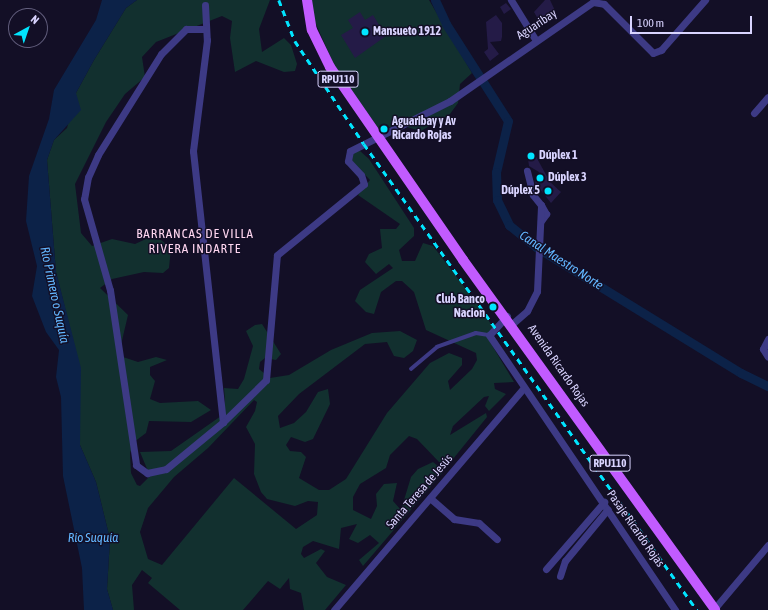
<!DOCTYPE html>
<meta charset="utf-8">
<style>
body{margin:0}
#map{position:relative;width:768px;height:610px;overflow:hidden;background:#130f26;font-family:"Asap Condensed",sans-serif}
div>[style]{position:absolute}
.green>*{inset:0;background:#12302f}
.water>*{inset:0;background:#0c2248}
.canal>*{height:9px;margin:-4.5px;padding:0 4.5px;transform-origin:4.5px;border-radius:4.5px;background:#0c2248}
.building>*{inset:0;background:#241b47}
.service>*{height:3.5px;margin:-1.75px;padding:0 1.75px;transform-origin:1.75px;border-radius:1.75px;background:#3d3a85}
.minor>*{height:7px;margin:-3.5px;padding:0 3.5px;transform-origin:3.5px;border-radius:3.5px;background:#3d3a85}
.primary>*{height:10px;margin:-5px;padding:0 5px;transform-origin:5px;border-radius:5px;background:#c25bff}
.rail>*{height:2.5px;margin-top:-1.25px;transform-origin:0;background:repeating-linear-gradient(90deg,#00e5ff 0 6px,transparent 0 11px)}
.dots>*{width:11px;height:11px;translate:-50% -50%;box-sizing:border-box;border:2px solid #130f26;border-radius:50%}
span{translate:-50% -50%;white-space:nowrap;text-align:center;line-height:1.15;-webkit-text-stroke:3px #130f26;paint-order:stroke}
.shield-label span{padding:1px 3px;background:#130f26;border:1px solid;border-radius:3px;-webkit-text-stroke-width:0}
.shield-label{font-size:11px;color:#d9d4ff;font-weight:700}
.street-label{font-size:12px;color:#d9d4ff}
.poi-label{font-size:12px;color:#d9d4ff;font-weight:700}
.left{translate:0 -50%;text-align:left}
.right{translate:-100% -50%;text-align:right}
.neighbourhood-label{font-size:13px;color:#ffd6f0;letter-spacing:1px}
.water-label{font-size:13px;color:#62b6ff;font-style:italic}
.north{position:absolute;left:8px;top:8px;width:40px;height:40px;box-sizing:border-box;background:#130f26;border:1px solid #625e7d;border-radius:50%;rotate:40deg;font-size:11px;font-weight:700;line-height:16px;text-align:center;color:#d9d4ff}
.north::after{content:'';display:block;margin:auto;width:14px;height:18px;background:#00e5ff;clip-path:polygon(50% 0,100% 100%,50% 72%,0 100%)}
.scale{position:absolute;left:630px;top:16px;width:122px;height:18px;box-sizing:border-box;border:2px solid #d9d4ff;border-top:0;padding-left:5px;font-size:12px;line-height:14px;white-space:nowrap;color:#d9d4ff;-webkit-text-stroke:3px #130f26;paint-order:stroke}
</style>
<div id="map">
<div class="green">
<div style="clip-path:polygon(evenodd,137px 0,270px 0,259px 29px,262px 52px,284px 38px,291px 45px,297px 64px,295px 71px,284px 72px,256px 61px,235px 72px,230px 38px,232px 21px,222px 16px,156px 42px,142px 57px,145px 77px,125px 94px,106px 122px,75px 184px,81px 233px,92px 246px,112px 239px,135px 244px,146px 239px,161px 240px,171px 248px,169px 268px,163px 273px,144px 272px,112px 279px,100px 288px,128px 315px,120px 349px,123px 357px,138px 362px,156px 357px,167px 360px,150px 367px,150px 375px,155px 381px,150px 399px,160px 403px,198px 401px,211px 410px,191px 422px,149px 421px,146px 433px,134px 442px,130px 453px,131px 473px,137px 485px,140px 486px,150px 476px,140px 452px,171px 451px,221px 416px,225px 401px,224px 388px,238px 389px,244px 379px,253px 346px,246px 331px,255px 325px,262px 324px,281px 354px,276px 360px,265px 358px,260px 362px,259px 369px,270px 378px,289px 375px,331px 350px,372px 333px,400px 331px,417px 340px,413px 351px,404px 358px,394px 356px,387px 342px,365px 344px,299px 394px,278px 416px,280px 428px,294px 423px,306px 412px,318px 392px,328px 389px,330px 404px,313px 439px,305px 442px,291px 437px,286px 445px,290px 451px,301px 452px,306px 457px,299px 478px,319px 490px,329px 490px,346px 479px,387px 413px,430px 363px,449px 353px,462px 358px,462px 365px,448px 381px,450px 390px,472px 369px,477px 360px,476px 353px,426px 330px,414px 292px,402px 281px,396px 281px,381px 292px,374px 314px,366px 312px,355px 301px,360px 290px,393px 268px,389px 264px,376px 274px,365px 262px,369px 254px,382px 248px,380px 229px,396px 229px,400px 224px,358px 195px,370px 180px,352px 161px,353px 152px,360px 151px,369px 159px,414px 228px,414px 236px,399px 250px,402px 261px,415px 261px,423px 243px,433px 246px,485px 314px,493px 328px,487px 337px,514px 382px,494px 383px,495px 389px,506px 394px,489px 411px,485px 406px,489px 396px,484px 397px,453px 426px,450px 435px,486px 413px,487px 417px,449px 464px,439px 462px,417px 439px,409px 436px,390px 455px,386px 468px,360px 484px,353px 497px,353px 510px,371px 519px,377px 506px,376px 494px,384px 484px,397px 483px,393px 501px,401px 510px,411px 477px,418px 469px,433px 462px,444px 471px,363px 566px,359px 560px,379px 543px,370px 535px,358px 543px,349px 539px,357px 524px,341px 528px,339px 549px,313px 541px,303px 547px,301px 554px,304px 558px,321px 549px,325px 551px,316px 563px,327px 577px,346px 585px,325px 610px,304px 610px,301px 593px,290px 589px,289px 578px,280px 589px,268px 581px,243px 610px,180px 610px,148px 583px,152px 578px,142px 570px,132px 585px,134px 610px,113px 610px,107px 589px,110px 539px,96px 482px,80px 445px,80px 368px,56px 272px,47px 160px,54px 140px,67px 128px,76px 93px,94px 60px,126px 8px,137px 0,254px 400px,257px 402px,255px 411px,246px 427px,255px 444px,254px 474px,261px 492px,267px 499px,295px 506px,308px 501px,318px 502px,317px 515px,296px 529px,234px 478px,162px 565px,148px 559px,140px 532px,148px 508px,174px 477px,208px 448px,254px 400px)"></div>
<div style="clip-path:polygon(310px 0,429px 0,472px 73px,460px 84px,458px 103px,450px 114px,421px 131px,396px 124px,381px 132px,335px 67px,312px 15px)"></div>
</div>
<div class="water">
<div style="clip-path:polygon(102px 0,137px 0,126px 8px,94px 60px,76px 93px,81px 110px,54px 140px,47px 160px,56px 272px,81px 368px,80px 445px,96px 482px,110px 539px,107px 589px,113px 610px,84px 610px,82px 568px,63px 476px,61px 397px,56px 377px,59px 350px,46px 332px,32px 296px,37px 266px,26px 221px,29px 176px,49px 119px,54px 90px,96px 20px)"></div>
</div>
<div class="canal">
<div style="left:435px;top:0;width:26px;rotate:65deg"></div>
<div style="left:446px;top:24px;width:115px;rotate:57.4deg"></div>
<div style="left:508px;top:121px;width:52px;rotate:103.2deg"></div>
<div style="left:496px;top:172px;width:28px;rotate:88deg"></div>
<div style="left:497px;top:200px;width:28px;rotate:64deg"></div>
<div style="left:509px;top:225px;width:35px;rotate:39deg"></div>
<div style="left:536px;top:247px;width:241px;rotate:31.6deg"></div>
<div style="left:741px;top:373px;width:30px;rotate:26deg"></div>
</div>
<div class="building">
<div style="clip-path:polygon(545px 0,550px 0,558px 17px,542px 26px,534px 12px)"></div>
<div style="clip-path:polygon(506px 3px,511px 9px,504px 14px,500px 7px)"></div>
<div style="clip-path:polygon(360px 12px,365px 20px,373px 15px,386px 36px,355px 58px,341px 35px,353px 28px,348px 20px)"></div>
<div style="clip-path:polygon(496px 15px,502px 23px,502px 37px,501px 41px,490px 42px,499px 54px,490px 61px,484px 52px,488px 49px,486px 22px)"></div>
<div style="clip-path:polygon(533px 151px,550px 182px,561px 192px,551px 203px,535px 183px,539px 172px,529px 166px,527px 152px)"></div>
</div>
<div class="service">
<div style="left:411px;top:369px;width:34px;rotate:-40deg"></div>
<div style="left:437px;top:347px;width:41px;rotate:-19.7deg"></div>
<div style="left:476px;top:333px;width:13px;rotate:9deg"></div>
</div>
<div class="minor">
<div style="left:511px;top:0;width:46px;rotate:58.4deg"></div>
<div style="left:205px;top:5px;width:35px;rotate:87deg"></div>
<div style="left:207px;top:40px;width:112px;rotate:97.2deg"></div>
<div style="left:193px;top:151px;width:273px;rotate:83.7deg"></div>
<div style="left:223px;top:422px;width:60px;rotate:-44.3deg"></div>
<div style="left:266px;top:380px;width:125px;rotate:-85deg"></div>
<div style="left:277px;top:255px;width:112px;rotate:-39.2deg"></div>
<div style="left:364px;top:184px;width:9px;rotate:-108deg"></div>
<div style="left:361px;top:175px;width:19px;rotate:-133deg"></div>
<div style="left:348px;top:161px;width:10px;rotate:-79deg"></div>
<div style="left:350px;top:151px;width:112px;rotate:-26.6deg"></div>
<div style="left:450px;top:101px;width:174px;rotate:-34.7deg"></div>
<div style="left:593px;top:2px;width:11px;rotate:10deg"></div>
<div style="left:604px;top:4px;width:69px;rotate:45deg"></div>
<div style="left:653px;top:53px;width:9px;rotate:-21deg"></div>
<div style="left:661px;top:50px;width:67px;rotate:-48.7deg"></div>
<div style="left:204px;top:29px;width:18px;rotate:180deg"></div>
<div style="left:186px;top:29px;width:35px;rotate:135deg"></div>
<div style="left:161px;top:54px;width:119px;rotate:122deg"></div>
<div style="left:98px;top:155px;width:24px;rotate:114deg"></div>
<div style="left:88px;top:177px;width:22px;rotate:100deg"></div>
<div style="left:84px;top:199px;width:95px;rotate:74.1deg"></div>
<div style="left:110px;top:290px;width:177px;rotate:81.5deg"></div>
<div style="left:136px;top:465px;width:14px;rotate:36deg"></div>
<div style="left:147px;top:473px;width:19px;rotate:-12deg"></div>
<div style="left:166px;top:469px;width:74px;rotate:-39.5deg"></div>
<div style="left:754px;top:113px;width:21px;rotate:-49deg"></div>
<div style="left:541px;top:221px;width:9px;rotate:-54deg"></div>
<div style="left:546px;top:214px;width:10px;rotate:-119deg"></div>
<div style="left:507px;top:316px;width:26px;rotate:133deg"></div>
<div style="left:489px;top:335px;width:332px;rotate:55.9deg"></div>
<div style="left:512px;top:324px;width:20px;rotate:-41deg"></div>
<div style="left:527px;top:311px;width:22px;rotate:-63deg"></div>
<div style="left:537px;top:291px;width:86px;rotate:-87.3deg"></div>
<div style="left:541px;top:205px;width:13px;rotate:-129deg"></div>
<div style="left:533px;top:195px;width:25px;rotate:-104deg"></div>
<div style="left:768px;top:339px;width:11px;rotate:117deg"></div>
<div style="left:763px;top:349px;width:9px;rotate:58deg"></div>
<div style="left:430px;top:498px;width:32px;rotate:41deg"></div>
<div style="left:454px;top:519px;width:25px;rotate:9deg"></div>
<div style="left:479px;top:523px;width:24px;rotate:42deg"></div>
<div style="left:546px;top:569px;width:89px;rotate:-49.1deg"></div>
<div style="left:560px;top:576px;width:16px;rotate:-72deg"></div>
<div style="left:565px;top:561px;width:67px;rotate:-50.4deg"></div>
<div style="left:714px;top:609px;width:84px;rotate:-49.8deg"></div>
<div style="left:334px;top:610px;width:291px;rotate:-49.5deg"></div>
</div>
<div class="primary">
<div style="left:307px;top:0;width:30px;rotate:81deg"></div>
<div style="left:312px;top:30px;width:41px;rotate:64.1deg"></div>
<div style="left:330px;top:67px;width:234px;rotate:55.4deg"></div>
<div style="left:463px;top:260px;width:431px;rotate:54.2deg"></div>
</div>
<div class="rail">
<div style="left:279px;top:0;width:44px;rotate:68.7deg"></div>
<div style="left:295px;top:41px;width:124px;rotate:56.2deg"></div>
<div style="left:364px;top:144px;width:573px;rotate:54.45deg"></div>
</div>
<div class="dots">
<div style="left:365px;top:32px;background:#00e5ff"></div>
<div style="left:384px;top:129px;background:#00e5ff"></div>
<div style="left:531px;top:156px;background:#00e5ff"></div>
<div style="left:540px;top:178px;background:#00e5ff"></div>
<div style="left:548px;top:191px;background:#00e5ff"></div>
<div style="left:493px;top:307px;background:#00e5ff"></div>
</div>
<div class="shield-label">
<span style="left:338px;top:79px">RPU110</span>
<span style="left:610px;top:463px">RPU110</span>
</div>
<div class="street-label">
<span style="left:537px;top:25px;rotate:-33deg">Aguaribay</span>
<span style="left:558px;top:366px;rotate:55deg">Avenida Ricardo Rojas</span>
<span style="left:420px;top:492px;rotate:-49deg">Santa Teresa de Jesús</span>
<span style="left:635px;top:529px;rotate:55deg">Pasaje Ricardo Rojas</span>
</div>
<div class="poi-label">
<span class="left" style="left:373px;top:32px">Mansueto 1912</span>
<span class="left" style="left:392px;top:129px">Aguaribay y Av<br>Ricardo Rojas</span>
<span class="left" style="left:539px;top:156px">Dúplex 1</span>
<span class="left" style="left:548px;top:178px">Dúplex 3</span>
<span class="right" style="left:540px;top:191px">Dúplex 5</span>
<span class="right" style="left:485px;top:307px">Club Banco<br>Nacion</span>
</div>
<div class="neighbourhood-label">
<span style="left:195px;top:242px">BARRANCAS DE VILLA<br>RIVERA INDARTE</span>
</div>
<div class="water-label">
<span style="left:561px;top:261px;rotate:33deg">Canal Maestro Norte</span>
<span style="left:54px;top:295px;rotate:78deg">Río Primero o Suquía</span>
<span style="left:93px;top:538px">Río Suquía</span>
</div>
<div class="north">N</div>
<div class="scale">100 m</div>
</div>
